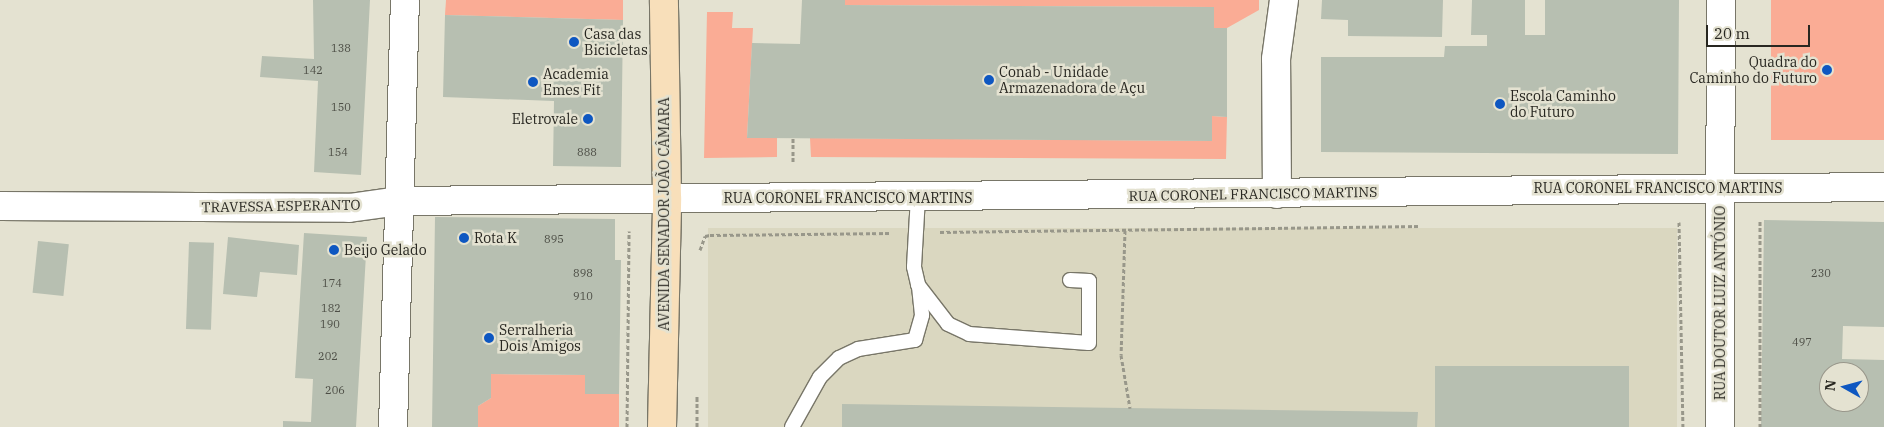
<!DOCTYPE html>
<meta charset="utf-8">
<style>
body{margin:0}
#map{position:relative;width:1884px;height:427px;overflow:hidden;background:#e4e2d1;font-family:"IBM Plex Serif",serif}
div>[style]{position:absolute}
.built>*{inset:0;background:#dad7c0;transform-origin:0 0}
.green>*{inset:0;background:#faac95;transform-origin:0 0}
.building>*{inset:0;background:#b7bfb1;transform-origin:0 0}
.path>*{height:3px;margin-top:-1.5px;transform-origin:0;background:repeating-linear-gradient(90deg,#98978a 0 4px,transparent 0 6.5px)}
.roads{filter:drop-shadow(1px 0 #787668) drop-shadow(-1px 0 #787668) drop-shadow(0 1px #787668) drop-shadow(0 -1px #787668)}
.lane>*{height:14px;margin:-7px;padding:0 7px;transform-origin:7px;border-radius:7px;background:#fff}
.street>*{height:28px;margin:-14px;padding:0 14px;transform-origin:14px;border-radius:14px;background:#fff}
.secondary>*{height:28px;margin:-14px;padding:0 14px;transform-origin:14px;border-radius:14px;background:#f8dfba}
.dots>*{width:14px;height:14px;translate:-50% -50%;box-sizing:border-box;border:2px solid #e4e2d1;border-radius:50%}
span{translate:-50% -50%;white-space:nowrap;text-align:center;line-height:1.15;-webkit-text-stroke:5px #e4e2d1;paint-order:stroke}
.number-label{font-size:11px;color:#4c4d45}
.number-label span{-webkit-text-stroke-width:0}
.poi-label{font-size:14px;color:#282721}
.left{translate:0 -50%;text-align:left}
.right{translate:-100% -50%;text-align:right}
.street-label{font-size:14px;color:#282721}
.north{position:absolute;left:1819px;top:362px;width:50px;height:50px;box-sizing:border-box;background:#e4e2d1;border:1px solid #99978b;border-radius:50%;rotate:277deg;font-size:14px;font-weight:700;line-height:20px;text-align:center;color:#282721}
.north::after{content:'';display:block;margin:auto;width:18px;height:22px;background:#0e57c1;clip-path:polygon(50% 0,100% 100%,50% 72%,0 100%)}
.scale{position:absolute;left:1706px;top:25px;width:104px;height:22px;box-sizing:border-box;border:2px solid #282721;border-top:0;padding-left:6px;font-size:15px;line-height:18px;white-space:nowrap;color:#282721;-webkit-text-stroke:4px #e4e2d1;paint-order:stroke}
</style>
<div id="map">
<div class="built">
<div style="left:1677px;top:228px;width:199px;height:969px;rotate:90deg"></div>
</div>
<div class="green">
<div style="clip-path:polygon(446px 0,623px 0,623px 20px,445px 15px)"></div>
<div style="clip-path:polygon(845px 0,1259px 0,1259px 10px,1227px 28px,1214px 28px,1214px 7px,845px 5px)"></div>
<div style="left:1771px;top:0;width:113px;height:140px"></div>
<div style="clip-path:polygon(707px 12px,733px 12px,732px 28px,753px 28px,747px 138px,777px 138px,777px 157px,704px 158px)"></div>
<div style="clip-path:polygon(1212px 116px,1227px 117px,1226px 159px,811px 157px,810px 138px,1212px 141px)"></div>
<div style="clip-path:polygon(491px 374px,585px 375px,585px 394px,619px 394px,619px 427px,478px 427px,478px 406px,491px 398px)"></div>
</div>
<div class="building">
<div style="clip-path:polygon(313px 0,370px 0,361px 175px,314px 172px,318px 81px,260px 77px,262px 56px,314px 59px)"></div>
<div style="clip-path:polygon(802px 0,845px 0,845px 5px,1214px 7px,1214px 28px,1227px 28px,1227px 117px,1212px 116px,1212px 141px,747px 138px,752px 43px,800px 44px)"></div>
<div style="clip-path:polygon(1322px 0,1443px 0,1442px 37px,1348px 36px,1348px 20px,1321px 19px)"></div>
<div style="clip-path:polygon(1472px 0,1525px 0,1525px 35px,1545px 35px,1545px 0,1679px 0,1678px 154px,1321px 152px,1321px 57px,1444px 57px,1445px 46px,1487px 46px,1487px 35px,1471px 35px)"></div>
<div style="clip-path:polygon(445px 15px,623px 20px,621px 167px,553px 166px,554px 101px,443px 97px)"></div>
<div style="clip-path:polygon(435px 217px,615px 219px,615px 260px,621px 260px,619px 394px,585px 394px,585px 375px,491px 374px,491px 398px,478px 406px,478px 427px,432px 427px)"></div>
<div style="clip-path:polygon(evenodd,1764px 220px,1884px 222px,1884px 327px,1843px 326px,1842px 359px,1884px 360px,1884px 427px,1761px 427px,1764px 220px,1829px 372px,1859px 372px,1859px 402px,1829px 402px,1829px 372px)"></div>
<div style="clip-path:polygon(304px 233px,367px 237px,356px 427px,283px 427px,283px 421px,311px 422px,313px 379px,295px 378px)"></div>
<div style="clip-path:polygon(228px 237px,299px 245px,297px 275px,260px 272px,257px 297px,223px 294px)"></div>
<div style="left:38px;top:241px;width:31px;height:52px;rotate:6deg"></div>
<div style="left:189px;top:242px;width:25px;height:87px;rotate:2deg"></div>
<div style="left:1629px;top:366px;width:61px;height:194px;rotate:90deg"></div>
<div style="clip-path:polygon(842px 404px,1418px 412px,1417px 427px,842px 427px)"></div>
</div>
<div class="path">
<div style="left:793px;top:138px;width:25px;rotate:90deg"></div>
<div style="left:1679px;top:222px;width:205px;rotate:88.9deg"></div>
<div style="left:1125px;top:230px;width:125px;rotate:91.8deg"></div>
<div style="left:1121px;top:355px;width:54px;rotate:80.4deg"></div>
<div style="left:940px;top:232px;width:481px;rotate:-0.7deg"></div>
<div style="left:700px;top:250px;width:15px;rotate:-70deg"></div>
<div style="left:705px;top:236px;width:5px;rotate:-11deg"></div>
<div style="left:710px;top:235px;width:181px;rotate:-0.6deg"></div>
<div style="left:627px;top:427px;width:196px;rotate:-89.4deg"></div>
<div style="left:697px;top:427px;width:31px;rotate:-90deg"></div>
<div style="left:1760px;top:427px;width:207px;rotate:-90deg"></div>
</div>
<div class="roads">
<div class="lane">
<div style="left:918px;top:197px;width:70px;rotate:93.3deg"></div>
<div style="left:914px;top:267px;width:18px;rotate:77deg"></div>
<div style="left:918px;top:285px;width:49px;rotate:52.4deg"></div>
<div style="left:948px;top:324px;width:23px;rotate:25deg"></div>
<div style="left:969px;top:334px;width:120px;rotate:4.3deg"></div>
<div style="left:1089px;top:343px;width:62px;rotate:-90deg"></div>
<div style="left:1089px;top:281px;width:19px;rotate:-177deg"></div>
<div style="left:792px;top:427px;width:57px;rotate:-60.8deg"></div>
<div style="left:820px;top:377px;width:27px;rotate:-45deg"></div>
<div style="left:839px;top:358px;width:21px;rotate:-25deg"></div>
<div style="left:858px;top:349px;width:58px;rotate:-9deg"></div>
<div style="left:915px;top:340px;width:26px;rotate:-74deg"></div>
<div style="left:922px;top:315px;width:27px;rotate:-96deg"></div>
</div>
<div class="street">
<div style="left:1277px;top:194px;width:135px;rotate:-90.4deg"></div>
<div style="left:1276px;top:59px;width:60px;rotate:-82.3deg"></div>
<div style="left:0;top:206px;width:349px;rotate:0.3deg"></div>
<div style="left:349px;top:208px;width:50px;rotate:-8deg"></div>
<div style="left:399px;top:201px;width:1485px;rotate:-0.54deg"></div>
<div style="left:393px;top:427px;width:427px;rotate:-88.4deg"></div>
<div style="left:1720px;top:427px;width:427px;rotate:-89.9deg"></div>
</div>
<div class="secondary">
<div style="left:662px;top:427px;width:229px;rotate:-88.7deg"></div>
<div style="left:667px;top:198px;width:198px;rotate:-90.9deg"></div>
</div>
</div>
<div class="dots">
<div style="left:574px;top:42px;background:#0e57c1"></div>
<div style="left:1827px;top:70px;background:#0e57c1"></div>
<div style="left:989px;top:80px;background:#0e57c1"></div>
<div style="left:533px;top:82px;background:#0e57c1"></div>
<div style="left:1500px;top:104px;background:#0e57c1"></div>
<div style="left:588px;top:119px;background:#0e57c1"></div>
<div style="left:464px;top:238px;background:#0e57c1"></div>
<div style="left:334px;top:250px;background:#0e57c1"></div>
<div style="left:489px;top:338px;background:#0e57c1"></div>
</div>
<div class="number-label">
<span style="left:341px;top:48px">138</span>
<span style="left:313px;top:70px">142</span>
<span style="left:341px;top:107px">150</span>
<span style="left:338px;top:152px">154</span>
<span style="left:587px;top:152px">888</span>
<span style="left:554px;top:239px">895</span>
<span style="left:583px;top:273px">898</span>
<span style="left:1821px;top:273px">230</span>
<span style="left:332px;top:283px">174</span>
<span style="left:583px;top:296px">910</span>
<span style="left:331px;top:308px">182</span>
<span style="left:330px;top:324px">190</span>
<span style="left:1802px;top:342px">497</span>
<span style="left:328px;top:356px">202</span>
<span style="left:335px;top:390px">206</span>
</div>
<div class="poi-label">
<span class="left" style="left:584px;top:42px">Casa das<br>Bicicletas</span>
<span class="right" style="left:1817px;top:70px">Quadra do<br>Caminho do Futuro</span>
<span class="left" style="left:999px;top:80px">Conab - Unidade<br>Armazenadora de Açu</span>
<span class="left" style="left:543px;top:82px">Academia<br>Emes Fit</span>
<span class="left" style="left:1510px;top:104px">Escola Caminho<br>do Futuro</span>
<span class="right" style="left:578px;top:119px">Eletrovale</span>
<span class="left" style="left:474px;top:238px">Rota K</span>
<span class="left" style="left:344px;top:250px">Beijo Gelado</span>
<span class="left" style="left:499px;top:338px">Serralheria<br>Dois Amigos</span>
</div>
<div class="street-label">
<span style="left:1658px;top:188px">RUA CORONEL FRANCISCO MARTINS</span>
<span style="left:1253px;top:194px;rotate:-1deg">RUA CORONEL FRANCISCO MARTINS</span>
<span style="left:848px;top:198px">RUA CORONEL FRANCISCO MARTINS</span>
<span style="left:281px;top:206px;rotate:-1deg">TRAVESSA ESPERANTO</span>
<span style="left:664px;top:214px;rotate:-90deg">AVENIDA SENADOR JOÃO CÂMARA</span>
<span style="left:1720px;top:303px;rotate:-90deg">RUA DOUTOR LUIZ ANTÓNIO</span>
</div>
<div class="north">N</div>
<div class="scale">20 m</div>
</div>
